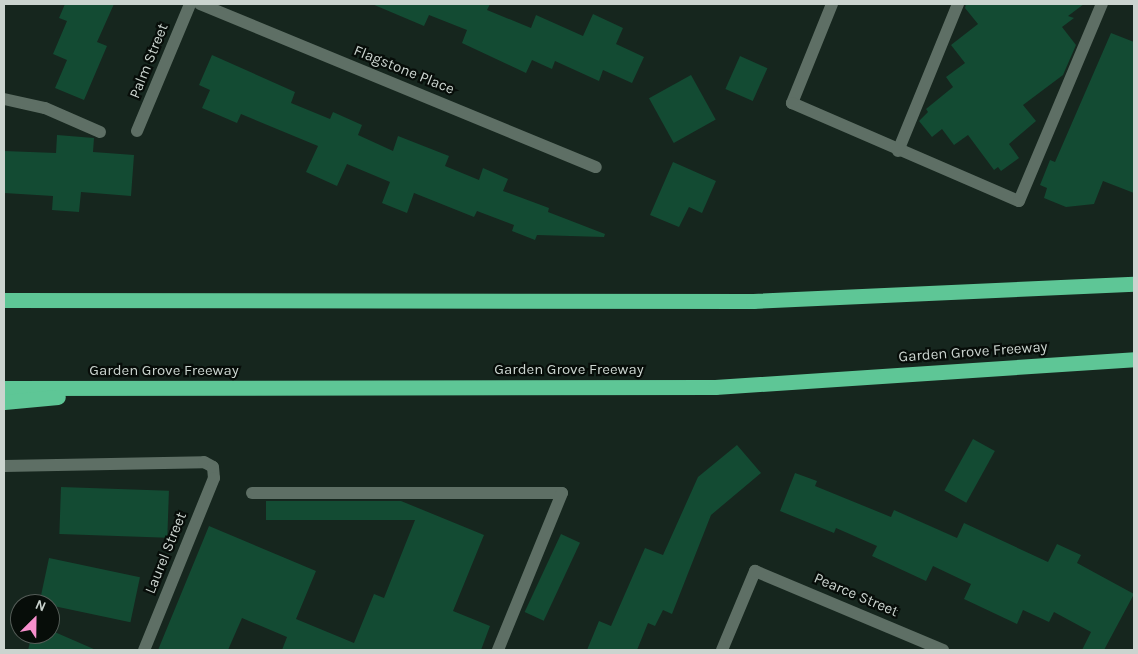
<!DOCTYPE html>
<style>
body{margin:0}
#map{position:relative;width:1138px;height:654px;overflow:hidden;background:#16261e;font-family:Karla,sans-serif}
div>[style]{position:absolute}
.building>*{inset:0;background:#134b33;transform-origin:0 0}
.minor>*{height:12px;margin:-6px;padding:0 6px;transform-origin:6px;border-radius:6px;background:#5e6f65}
.highway>*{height:15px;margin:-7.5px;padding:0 7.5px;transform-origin:7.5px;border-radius:7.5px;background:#5ec696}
span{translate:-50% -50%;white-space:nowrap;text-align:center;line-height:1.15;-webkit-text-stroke:4.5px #070d09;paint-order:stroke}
.street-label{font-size:15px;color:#cbd4cf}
.frame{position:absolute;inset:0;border:5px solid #cbd4cf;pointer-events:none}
.north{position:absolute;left:10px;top:594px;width:50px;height:50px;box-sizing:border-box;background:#070d09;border:1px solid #555d58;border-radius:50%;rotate:23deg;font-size:14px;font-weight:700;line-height:20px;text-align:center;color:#cbd4cf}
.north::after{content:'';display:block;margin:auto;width:18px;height:22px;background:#f790cd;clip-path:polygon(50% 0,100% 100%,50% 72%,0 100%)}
</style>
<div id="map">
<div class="building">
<div style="clip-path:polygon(65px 4px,114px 4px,97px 42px,107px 46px,84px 100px,55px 88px,67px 60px,53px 54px,67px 21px,59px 18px)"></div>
<div style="clip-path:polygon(372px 4px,490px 4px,487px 10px,531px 28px,536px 15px,583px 36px,593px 14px,623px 28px,616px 44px,644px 57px,632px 83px,603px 70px,599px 81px,555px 61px,552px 69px,532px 60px,526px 73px,462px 43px,467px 30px,429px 15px,424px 26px)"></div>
<div style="clip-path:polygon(966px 4px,1084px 4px,1068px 16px,1074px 18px,1062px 27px,1076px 45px,1063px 75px,1023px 105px,1036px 121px,1009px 144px,1019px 158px,1001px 171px,998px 167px,994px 170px,968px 135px,954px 145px,942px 129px,932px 137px,919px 121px,928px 112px,926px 109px,953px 87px,946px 77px,965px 63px,951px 45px,978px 24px,965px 8px)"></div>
<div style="clip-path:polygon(1111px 33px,1134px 42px,1134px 193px,1103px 181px,1094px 204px,1066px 207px,1044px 198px,1047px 188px,1040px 185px,1050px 160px,1055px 162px)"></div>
<div style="clip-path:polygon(212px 55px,295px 92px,291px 103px,330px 119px,333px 112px,362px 125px,358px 135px,393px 151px,398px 136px,449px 156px,445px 166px,479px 180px,483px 168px,508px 179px,503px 191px,549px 208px,548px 212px,605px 234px,604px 237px,537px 235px,535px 240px,512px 231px,514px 225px,477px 211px,474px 217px,414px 193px,407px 213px,382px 203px,390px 182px,347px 164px,337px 186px,306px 172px,318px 146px,241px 114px,237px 123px,202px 108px,210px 90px,199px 85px)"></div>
<div style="left:740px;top:56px;width:30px;height:36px;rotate:24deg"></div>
<div style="left:691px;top:75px;width:51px;height:48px;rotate:61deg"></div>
<div style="clip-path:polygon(57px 135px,94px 138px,93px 152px,134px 155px,131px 196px,81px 192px,79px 212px,52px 210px,53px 196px,4px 193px,4px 151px,56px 153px)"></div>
<div style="clip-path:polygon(673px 162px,716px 181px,702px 213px,689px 207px,679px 227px,650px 215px)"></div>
<div style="left:973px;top:439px;width:25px;height:59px;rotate:29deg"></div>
<div style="clip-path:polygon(737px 445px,761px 473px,711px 515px,672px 614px,663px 610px,655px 626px,648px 623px,637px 650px,587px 650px,599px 621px,611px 626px,645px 548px,663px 555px,698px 477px)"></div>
<div style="clip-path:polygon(795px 473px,817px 481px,815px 486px,891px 517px,894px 510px,957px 538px,964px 523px,1048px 562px,1057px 544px,1081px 555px,1077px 563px,1134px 594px,1104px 650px,1082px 650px,1091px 632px,1054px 612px,1049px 622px,1023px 610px,1017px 624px,964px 599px,971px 584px,933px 566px,926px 581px,872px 556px,877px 546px,836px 528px,834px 533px,780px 511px)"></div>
<div style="left:61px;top:487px;width:108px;height:47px;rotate:2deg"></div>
<div style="clip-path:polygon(266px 501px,401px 501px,484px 535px,453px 611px,490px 626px,481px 650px,282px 650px,287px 637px,242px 618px,228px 650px,158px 650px,209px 526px,316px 571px,296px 619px,354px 643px,374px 594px,384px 598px,415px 520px,266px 520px)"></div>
<div style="left:561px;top:534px;width:21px;height:86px;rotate:25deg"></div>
<div style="left:49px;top:558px;width:93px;height:46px;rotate:12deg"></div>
<div style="clip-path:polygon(50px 630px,96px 650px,28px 650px,32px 634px,50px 634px)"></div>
</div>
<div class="minor">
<div style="left:200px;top:4px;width:428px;rotate:22.4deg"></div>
<div style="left:832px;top:4px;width:107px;rotate:112deg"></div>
<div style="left:792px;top:103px;width:247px;rotate:23.4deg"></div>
<div style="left:1019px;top:201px;width:214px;rotate:-67.2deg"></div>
<div style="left:4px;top:99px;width:42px;rotate:12.4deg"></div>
<div style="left:45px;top:108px;width:60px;rotate:23.6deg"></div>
<div style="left:137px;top:131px;width:138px;rotate:-67.3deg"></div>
<div style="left:898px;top:151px;width:159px;rotate:-67.8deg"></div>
<div style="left:4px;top:466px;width:200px;rotate:-1.1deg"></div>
<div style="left:204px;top:462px;width:10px;rotate:29deg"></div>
<div style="left:213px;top:467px;width:11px;rotate:85deg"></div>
<div style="left:214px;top:478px;width:186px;rotate:112.1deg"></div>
<div style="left:252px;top:493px;width:310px"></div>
<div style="left:562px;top:493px;width:170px;rotate:112.2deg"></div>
<div style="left:722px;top:650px;width:86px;rotate:-67.3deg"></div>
<div style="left:755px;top:571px;width:204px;rotate:22.8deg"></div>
</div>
<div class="highway">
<div style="left:4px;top:300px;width:749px;rotate:0.08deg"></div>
<div style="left:753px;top:301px;width:381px;rotate:-2.6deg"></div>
<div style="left:4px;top:388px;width:711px;rotate:-0.08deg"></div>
<div style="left:715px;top:387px;width:420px;rotate:-3.8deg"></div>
<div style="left:4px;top:402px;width:54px;rotate:-5.3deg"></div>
</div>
<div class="street-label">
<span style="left:149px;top:61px;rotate:-68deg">Palm Street</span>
<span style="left:404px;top:70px;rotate:22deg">Flagstone Place</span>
<span style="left:973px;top:352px;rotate:-4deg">Garden Grove Freeway</span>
<span style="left:569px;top:370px">Garden Grove Freeway</span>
<span style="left:164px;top:371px">Garden Grove Freeway</span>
<span style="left:166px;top:553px;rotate:-68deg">Laurel Street</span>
<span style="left:856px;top:595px;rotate:23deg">Pearce Street</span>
</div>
<div class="frame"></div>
<div class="north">N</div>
</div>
